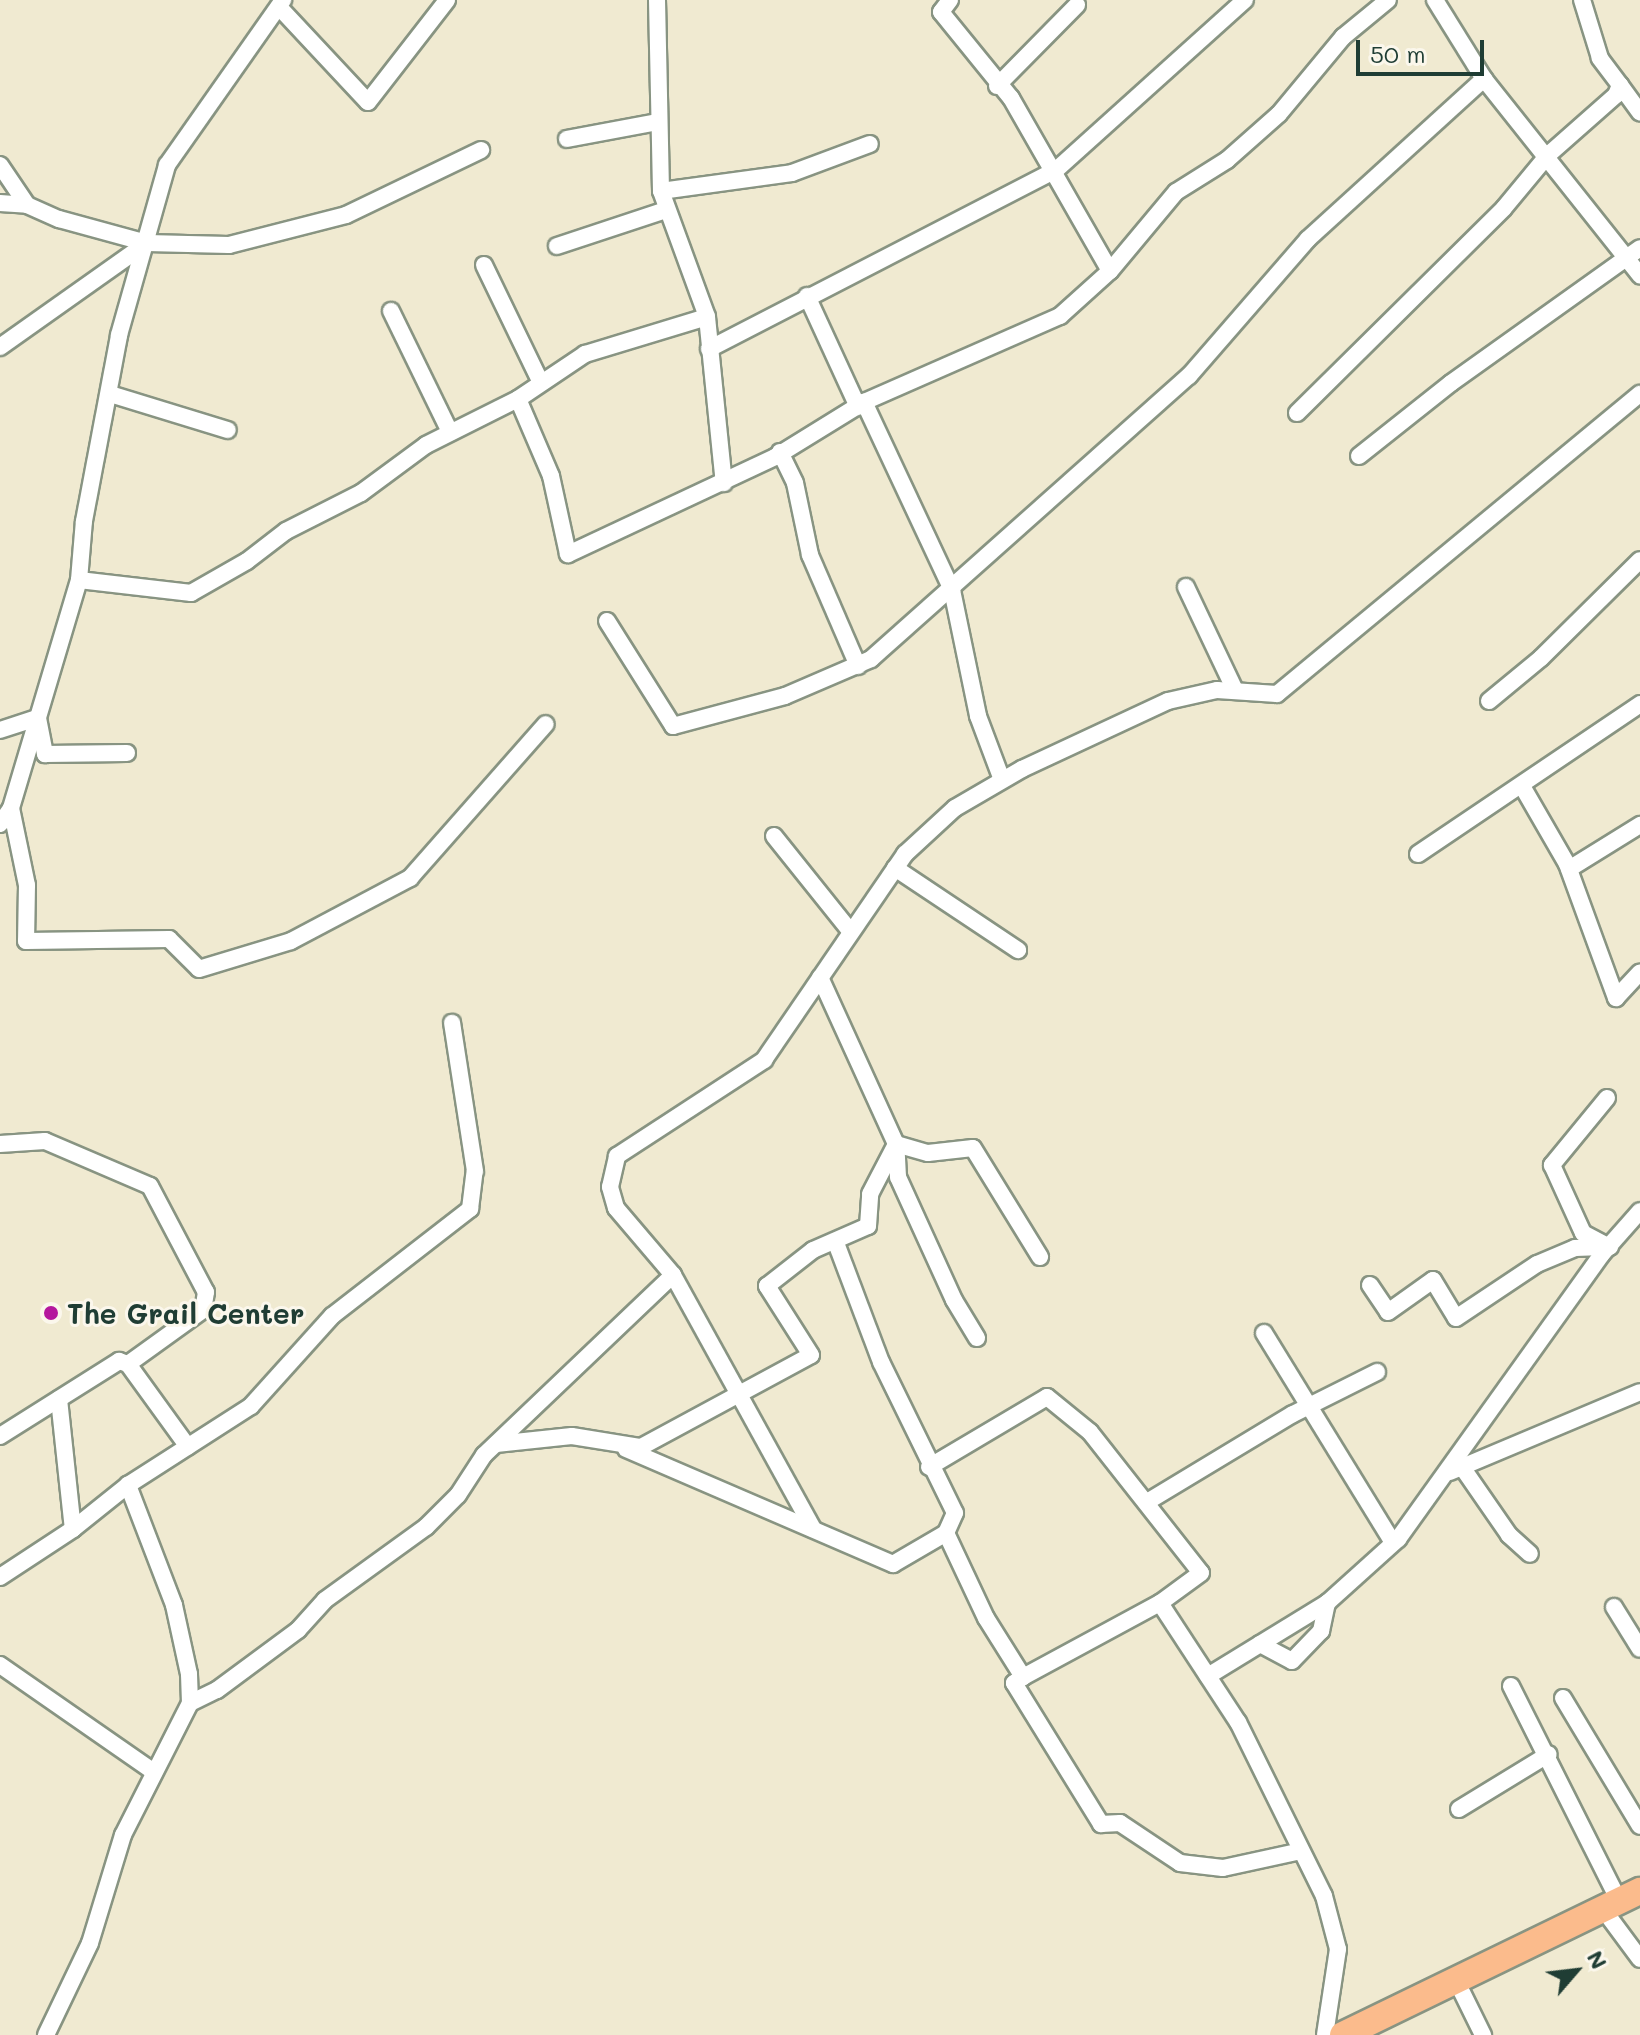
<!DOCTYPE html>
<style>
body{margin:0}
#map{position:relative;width:1640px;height:2035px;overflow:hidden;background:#f0ead1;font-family:Mali,sans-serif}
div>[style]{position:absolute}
.roads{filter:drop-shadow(2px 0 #889482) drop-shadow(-2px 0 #889482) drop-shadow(0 2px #889482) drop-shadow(0 -2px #889482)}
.street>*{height:16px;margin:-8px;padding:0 8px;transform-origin:8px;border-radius:8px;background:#fff}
.primary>*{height:26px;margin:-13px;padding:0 13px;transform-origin:13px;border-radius:13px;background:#fbbb8c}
.dots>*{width:22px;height:22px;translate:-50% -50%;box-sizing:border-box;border:4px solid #fbf7ec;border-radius:50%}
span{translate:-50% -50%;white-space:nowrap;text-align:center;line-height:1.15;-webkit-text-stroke:6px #fbf7ec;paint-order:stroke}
.poi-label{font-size:28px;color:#1f3d34;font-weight:700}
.left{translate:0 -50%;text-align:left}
.north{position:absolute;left:1536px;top:1931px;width:80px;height:80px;-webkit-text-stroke:6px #fbf7ec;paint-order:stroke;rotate:62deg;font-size:22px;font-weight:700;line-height:32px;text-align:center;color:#1f3d34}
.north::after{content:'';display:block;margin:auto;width:28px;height:36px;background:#1f3d34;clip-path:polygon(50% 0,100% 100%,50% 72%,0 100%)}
.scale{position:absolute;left:1356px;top:40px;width:128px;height:36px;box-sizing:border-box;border:4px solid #1f3d34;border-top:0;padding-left:10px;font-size:24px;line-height:28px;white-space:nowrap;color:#1f3d34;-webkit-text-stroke:6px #fbf7ec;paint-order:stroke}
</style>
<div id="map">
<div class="roads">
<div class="street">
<div style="left:657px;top:0;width:191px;rotate:88.8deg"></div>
<div style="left:661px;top:191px;width:134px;rotate:69.9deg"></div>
<div style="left:707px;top:317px;width:167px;rotate:84.2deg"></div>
<div style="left:950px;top:0;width:15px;rotate:127deg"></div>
<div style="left:941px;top:12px;width:111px;rotate:50.9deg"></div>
<div style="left:1011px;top:98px;width:199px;rotate:60.2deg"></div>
<div style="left:1435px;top:0;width:93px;rotate:58.2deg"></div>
<div style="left:1484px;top:79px;width:251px;rotate:51.5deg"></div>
<div style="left:279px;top:7px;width:130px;rotate:46.9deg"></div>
<div style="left:368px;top:102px;width:129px;rotate:-52.2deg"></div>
<div style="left:1620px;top:85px;width:34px;rotate:54deg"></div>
<div style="left:997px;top:86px;width:114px;rotate:-45.4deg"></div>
<div style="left:567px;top:139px;width:93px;rotate:-10.6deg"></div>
<div style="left:0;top:165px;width:48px;rotate:56deg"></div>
<div style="left:661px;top:191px;width:132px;rotate:-7.8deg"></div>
<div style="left:792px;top:173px;width:83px;rotate:-20.4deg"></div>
<div style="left:0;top:203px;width:27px;rotate:4deg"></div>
<div style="left:27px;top:205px;width:35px;rotate:24deg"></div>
<div style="left:59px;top:219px;width:91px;rotate:15.3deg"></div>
<div style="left:147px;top:243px;width:82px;rotate:1.4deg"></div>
<div style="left:229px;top:245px;width:121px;rotate:-14.4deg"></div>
<div style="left:346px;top:215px;width:150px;rotate:-25.7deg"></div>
<div style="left:557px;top:246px;width:115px;rotate:-18.3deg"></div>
<div style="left:484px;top:265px;width:129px;rotate:64.2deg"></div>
<div style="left:807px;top:296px;width:122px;rotate:65.3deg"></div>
<div style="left:391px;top:311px;width:135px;rotate:64deg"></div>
<div style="left:0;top:347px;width:180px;rotate:-35.3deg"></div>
<div style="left:709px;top:349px;width:390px;rotate:-27.3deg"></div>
<div style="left:1056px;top:170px;width:254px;rotate:-42deg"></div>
<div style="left:110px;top:394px;width:123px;rotate:17deg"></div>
<div style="left:518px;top:399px;width:84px;rotate:66.8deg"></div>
<div style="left:551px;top:476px;width:80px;rotate:77.7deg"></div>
<div style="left:568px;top:554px;width:229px;rotate:-25.1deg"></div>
<div style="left:775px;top:457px;width:105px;rotate:-31.7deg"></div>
<div style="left:864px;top:402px;width:214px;rotate:-23.7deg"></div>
<div style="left:1060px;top:316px;width:67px;rotate:-42deg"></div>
<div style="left:1110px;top:271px;width:103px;rotate:-50.1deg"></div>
<div style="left:1176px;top:192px;width:60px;rotate:-32.1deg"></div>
<div style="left:1227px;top:160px;width:69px;rotate:-41.5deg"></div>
<div style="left:1279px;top:114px;width:100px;rotate:-50.3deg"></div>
<div style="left:1343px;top:37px;width:58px;rotate:-39.4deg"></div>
<div style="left:864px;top:402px;width:208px;rotate:64.9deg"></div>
<div style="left:952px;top:590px;width:129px;rotate:78.3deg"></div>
<div style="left:978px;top:716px;width:68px;rotate:69.4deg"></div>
<div style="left:1297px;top:413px;width:291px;rotate:-44.7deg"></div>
<div style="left:1504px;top:208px;width:69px;rotate:-50.3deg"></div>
<div style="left:1548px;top:155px;width:91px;rotate:-41.4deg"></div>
<div style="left:1616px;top:95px;width:11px;rotate:-68deg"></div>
<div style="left:1620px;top:85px;width:34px;rotate:-127deg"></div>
<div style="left:1600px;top:58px;width:61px;rotate:-107.2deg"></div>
<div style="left:780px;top:452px;width:34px;rotate:64deg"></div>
<div style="left:795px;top:483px;width:74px;rotate:78.2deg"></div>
<div style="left:810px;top:555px;width:121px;rotate:66.6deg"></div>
<div style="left:1359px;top:456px;width:117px;rotate:-38.4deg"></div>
<div style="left:1451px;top:383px;width:232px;rotate:-35.5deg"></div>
<div style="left:79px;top:580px;width:113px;rotate:6.6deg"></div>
<div style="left:191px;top:593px;width:64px;rotate:-29.7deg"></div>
<div style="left:247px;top:561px;width:49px;rotate:-37.6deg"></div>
<div style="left:286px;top:531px;width:84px;rotate:-26.9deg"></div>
<div style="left:361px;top:493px;width:81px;rotate:-36.4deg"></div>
<div style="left:426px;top:445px;width:103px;rotate:-26.6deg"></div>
<div style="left:518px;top:399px;width:81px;rotate:-33.9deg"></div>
<div style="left:585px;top:354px;width:127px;rotate:-16.9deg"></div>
<div style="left:1186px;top:587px;width:114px;rotate:64.6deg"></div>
<div style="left:607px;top:621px;width:124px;rotate:57.8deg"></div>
<div style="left:673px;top:726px;width:116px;rotate:-15deg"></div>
<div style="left:785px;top:696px;width:94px;rotate:-23.3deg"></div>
<div style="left:871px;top:659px;width:426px;rotate:-41.7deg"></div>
<div style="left:1189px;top:376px;width:181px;rotate:-49deg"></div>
<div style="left:1308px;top:239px;width:238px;rotate:-42.3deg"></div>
<div style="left:1489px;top:701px;width:67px;rotate:-39.6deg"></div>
<div style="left:1541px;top:658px;width:139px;rotate:-44.7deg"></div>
<div style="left:0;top:730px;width:40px;rotate:-18deg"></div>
<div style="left:38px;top:718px;width:37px;rotate:79deg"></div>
<div style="left:45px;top:754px;width:82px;rotate:-0.7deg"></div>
<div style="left:1522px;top:786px;width:90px;rotate:60deg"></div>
<div style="left:1567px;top:864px;width:143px;rotate:69.9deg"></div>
<div style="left:1616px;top:998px;width:35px;rotate:-47deg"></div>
<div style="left:11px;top:808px;width:79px;rotate:78.3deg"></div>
<div style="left:27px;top:885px;width:56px;rotate:91deg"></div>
<div style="left:26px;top:941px;width:143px;rotate:-0.8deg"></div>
<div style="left:169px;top:939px;width:42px;rotate:45deg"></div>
<div style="left:199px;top:969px;width:96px;rotate:-16.9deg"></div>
<div style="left:291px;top:941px;width:135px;rotate:-27.9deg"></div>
<div style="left:410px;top:878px;width:205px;rotate:-48.6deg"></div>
<div style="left:0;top:824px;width:19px;rotate:-55deg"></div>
<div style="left:11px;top:808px;width:238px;rotate:-73.4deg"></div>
<div style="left:79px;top:580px;width:59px;rotate:-85.2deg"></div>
<div style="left:84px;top:521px;width:189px;rotate:-79.3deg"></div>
<div style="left:119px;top:335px;width:177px;rotate:-74.2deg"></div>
<div style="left:167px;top:165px;width:202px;rotate:-54.9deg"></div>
<div style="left:774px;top:836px;width:123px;rotate:51.3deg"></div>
<div style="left:1418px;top:854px;width:268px;rotate:-34deg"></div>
<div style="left:895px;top:868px;width:148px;rotate:33.7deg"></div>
<div style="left:1569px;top:869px;width:84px;rotate:-31.8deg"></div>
<div style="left:1607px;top:1098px;width:87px;rotate:129.4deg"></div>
<div style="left:1552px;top:1165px;width:75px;rotate:65.5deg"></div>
<div style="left:1583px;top:1233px;width:30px;rotate:28deg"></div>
<div style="left:0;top:1144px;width:45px;rotate:-3.8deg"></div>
<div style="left:45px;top:1141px;width:114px;rotate:23.2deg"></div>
<div style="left:150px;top:1186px;width:120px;rotate:62.2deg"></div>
<div style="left:206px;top:1292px;width:18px;rotate:99deg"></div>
<div style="left:203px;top:1310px;width:92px;rotate:144.2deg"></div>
<div style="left:673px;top:1275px;width:290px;rotate:61.1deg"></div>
<div style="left:1370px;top:1285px;width:32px;rotate:56deg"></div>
<div style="left:1388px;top:1312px;width:55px;rotate:-35.4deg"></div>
<div style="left:1433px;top:1280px;width:44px;rotate:58.8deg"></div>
<div style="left:1456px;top:1318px;width:97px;rotate:-33.7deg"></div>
<div style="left:1537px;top:1264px;width:41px;rotate:-22.8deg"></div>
<div style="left:1575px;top:1248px;width:35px;rotate:-2deg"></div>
<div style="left:1264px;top:1333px;width:246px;rotate:58.4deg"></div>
<div style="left:977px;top:1338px;width:44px;rotate:-121.2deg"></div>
<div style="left:954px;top:1300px;width:135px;rotate:-114.5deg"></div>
<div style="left:898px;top:1177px;width:33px;rotate:-93deg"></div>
<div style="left:896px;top:1144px;width:33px;rotate:16deg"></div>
<div style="left:928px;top:1153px;width:45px;rotate:-6.3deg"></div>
<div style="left:973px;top:1148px;width:128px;rotate:58.4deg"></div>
<div style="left:59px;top:1399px;width:131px;rotate:83.9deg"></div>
<div style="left:0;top:1436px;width:141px;rotate:-32.2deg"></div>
<div style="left:119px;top:1361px;width:9px;rotate:18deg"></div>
<div style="left:128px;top:1364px;width:102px;rotate:54.1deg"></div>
<div style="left:496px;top:1444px;width:76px;rotate:-6deg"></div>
<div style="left:572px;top:1436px;width:70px;rotate:9.1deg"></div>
<div style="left:641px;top:1447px;width:193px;rotate:-28.4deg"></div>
<div style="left:811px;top:1355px;width:82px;rotate:-122.5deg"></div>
<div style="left:767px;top:1286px;width:58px;rotate:-38deg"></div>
<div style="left:813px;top:1250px;width:60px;rotate:-23.6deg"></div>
<div style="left:868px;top:1226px;width:32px;rotate:-86deg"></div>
<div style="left:870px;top:1194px;width:56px;rotate:-62.5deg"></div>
<div style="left:896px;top:1144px;width:183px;rotate:-114.5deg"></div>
<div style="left:626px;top:1449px;width:291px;rotate:23.3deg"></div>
<div style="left:893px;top:1564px;width:61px;rotate:-30.3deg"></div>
<div style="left:946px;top:1533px;width:22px;rotate:-66deg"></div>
<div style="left:955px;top:1513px;width:168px;rotate:-116.1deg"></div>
<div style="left:881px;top:1362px;width:127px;rotate:-110.7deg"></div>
<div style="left:929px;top:1467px;width:137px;rotate:-30.7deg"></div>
<div style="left:1047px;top:1397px;width:55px;rotate:39.1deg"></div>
<div style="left:1090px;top:1432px;width:179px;rotate:51.8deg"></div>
<div style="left:1201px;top:1573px;width:51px;rotate:143.8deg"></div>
<div style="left:1462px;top:1467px;width:83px;rotate:55.3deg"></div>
<div style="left:1509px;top:1535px;width:28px;rotate:42deg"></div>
<div style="left:1450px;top:1472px;width:206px;rotate:-22.8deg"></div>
<div style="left:1147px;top:1502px;width:170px;rotate:-31.1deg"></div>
<div style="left:1293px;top:1414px;width:94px;rotate:-26.6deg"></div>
<div style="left:946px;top:1533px;width:94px;rotate:64.8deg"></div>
<div style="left:986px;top:1618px;width:70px;rotate:57.9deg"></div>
<div style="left:1023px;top:1677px;width:156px;rotate:-28.4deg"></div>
<div style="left:1160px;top:1603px;width:142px;rotate:56.8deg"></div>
<div style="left:1238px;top:1722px;width:194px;rotate:63.7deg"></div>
<div style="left:1324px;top:1896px;width:55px;rotate:75.2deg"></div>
<div style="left:1338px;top:1949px;width:87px;rotate:98.6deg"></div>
<div style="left:0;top:1577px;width:87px;rotate:-33.3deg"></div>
<div style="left:73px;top:1529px;width:70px;rotate:-38.7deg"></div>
<div style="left:128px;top:1485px;width:146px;rotate:-32.7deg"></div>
<div style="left:251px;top:1406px;width:121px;rotate:-48deg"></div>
<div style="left:332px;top:1316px;width:175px;rotate:-37.8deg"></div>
<div style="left:470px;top:1209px;width:38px;rotate:-83deg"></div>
<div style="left:475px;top:1171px;width:150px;rotate:-98.8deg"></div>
<div style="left:1614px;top:1607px;width:49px;rotate:58.2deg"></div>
<div style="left:1260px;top:1644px;width:36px;rotate:28deg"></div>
<div style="left:1292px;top:1661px;width:42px;rotate:-46deg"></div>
<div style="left:1321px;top:1631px;width:29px;rotate:-78deg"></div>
<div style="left:1327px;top:1603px;width:96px;rotate:-42deg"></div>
<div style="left:1398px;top:1539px;width:350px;rotate:-54.4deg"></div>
<div style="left:1602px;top:1254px;width:57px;rotate:-48.5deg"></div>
<div style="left:0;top:1665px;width:188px;rotate:34.8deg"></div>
<div style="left:1208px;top:1676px;width:140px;rotate:-31.5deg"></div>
<div style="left:1023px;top:1677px;width:11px;rotate:146deg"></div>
<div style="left:1014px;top:1683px;width:166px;rotate:58.3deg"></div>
<div style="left:1101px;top:1824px;width:19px;rotate:-3deg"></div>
<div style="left:1120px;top:1823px;width:72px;rotate:33.7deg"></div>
<div style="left:1180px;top:1863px;width:43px;rotate:6.6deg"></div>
<div style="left:1223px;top:1868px;width:80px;rotate:-12.3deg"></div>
<div style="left:1511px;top:1686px;width:241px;rotate:63.3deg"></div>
<div style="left:1563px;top:1698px;width:149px;rotate:59deg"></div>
<div style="left:190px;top:1703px;width:30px;rotate:-26deg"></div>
<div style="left:217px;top:1690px;width:101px;rotate:-36.5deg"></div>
<div style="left:298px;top:1630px;width:40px;rotate:-48deg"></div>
<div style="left:325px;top:1600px;width:125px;rotate:-35.9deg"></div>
<div style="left:426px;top:1527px;width:45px;rotate:-45deg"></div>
<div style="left:458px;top:1495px;width:48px;rotate:-57deg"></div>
<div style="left:484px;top:1455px;width:261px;rotate:-43.6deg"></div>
<div style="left:673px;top:1275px;width:88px;rotate:-130.4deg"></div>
<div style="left:616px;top:1208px;width:22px;rotate:-106deg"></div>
<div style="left:610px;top:1187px;width:32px;rotate:-77deg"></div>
<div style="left:617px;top:1156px;width:176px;rotate:-33.1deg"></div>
<div style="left:764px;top:1060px;width:250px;rotate:-55.6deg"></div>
<div style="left:905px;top:854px;width:68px;rotate:-42.6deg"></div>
<div style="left:955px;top:808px;width:78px;rotate:-30.2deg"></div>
<div style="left:1022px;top:769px;width:161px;rotate:-25deg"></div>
<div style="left:1168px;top:701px;width:50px;rotate:-12.7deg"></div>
<div style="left:1217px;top:690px;width:60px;rotate:3.8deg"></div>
<div style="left:1277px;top:694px;width:471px;rotate:-39.6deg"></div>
<div style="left:1459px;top:1809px;width:105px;rotate:-31.4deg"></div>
<div style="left:1603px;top:1909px;width:62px;rotate:53.5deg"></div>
<div style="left:1455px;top:1978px;width:64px;rotate:63.8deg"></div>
<div style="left:46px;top:2035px;width:102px;rotate:-64.4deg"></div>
<div style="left:90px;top:1943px;width:113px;rotate:-73deg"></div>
<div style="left:123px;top:1835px;width:148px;rotate:-63.1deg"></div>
<div style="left:190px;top:1703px;width:29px;rotate:-92deg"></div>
<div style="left:189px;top:1674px;width:71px;rotate:-102.3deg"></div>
<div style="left:174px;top:1605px;width:129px;rotate:-111deg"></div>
</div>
<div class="primary">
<div style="left:1343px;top:2035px;width:330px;rotate:-25.9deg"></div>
</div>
</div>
<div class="dots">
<div style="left:51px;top:1313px;background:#b5179e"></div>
</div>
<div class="poi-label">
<span class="left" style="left:67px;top:1313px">The Grail Center</span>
</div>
<div class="north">N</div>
<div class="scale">50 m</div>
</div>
